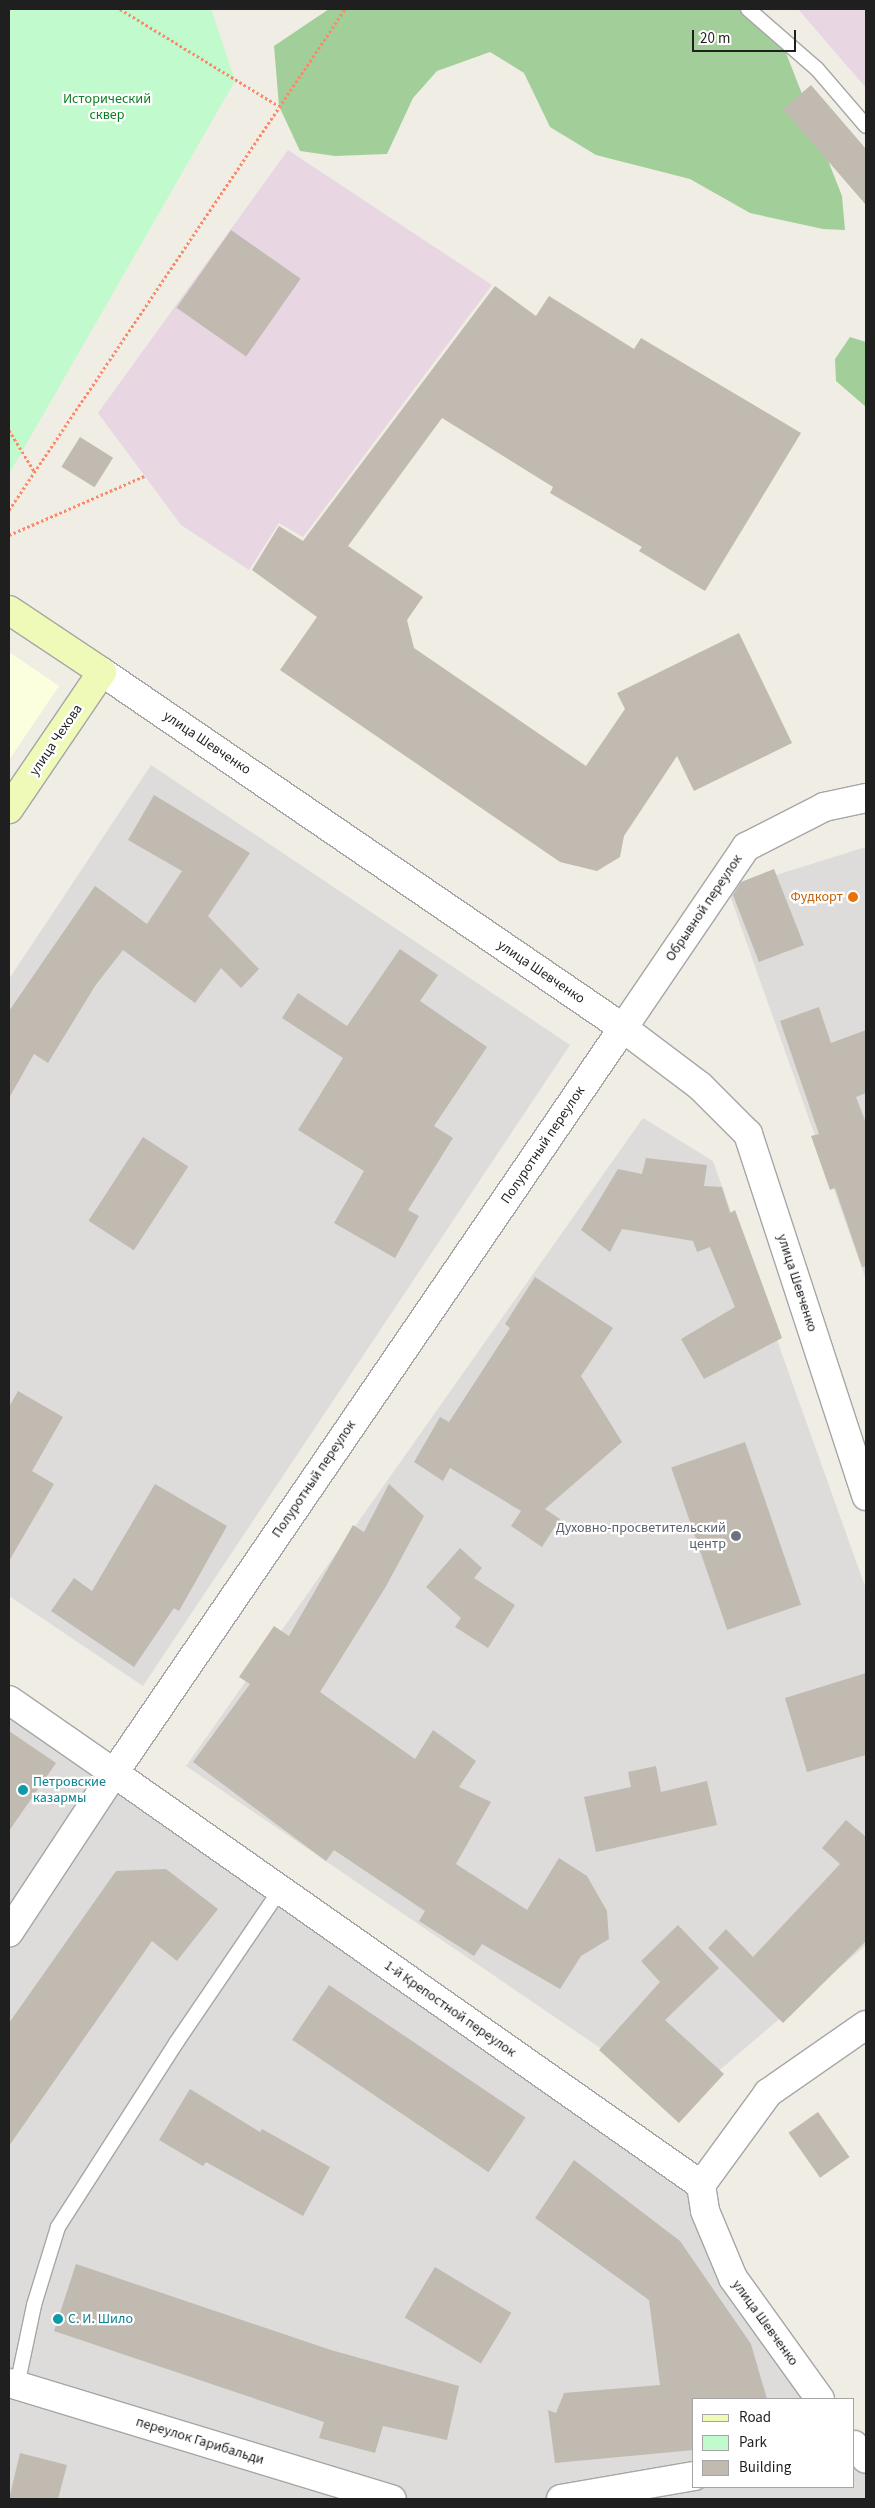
<!DOCTYPE html>
<meta charset="utf-8">
<style>
body{margin:0}
#map{position:relative;width:875px;height:2508px;overflow:hidden;background:#f0ede5;font-family:"Source Sans 3",sans-serif}
div>[style]{position:absolute}
.residential>*{inset:0;background:#dddcdb}
.industrial>*{inset:0;background:#e9d6e3}
.education>*{inset:0;background:#fbffde}
.forest>*{inset:0;background:#a2cf99}
.park>*{inset:0;background:#c1facc}
.building>*{inset:0;background:#c0bab1;transform-origin:0 0}
.path>*{height:3px;margin-top:-1.5px;transform-origin:0;background:repeating-linear-gradient(90deg,#fc8a6a 0 2.5px,transparent 0 5px)}
.roads{filter:drop-shadow(1px 0 #a6a6a6) drop-shadow(-1px 0 #a6a6a6) drop-shadow(0 1px #a6a6a6) drop-shadow(0 -1px #a6a6a6)}
.service>*{height:14px;margin:-7px;padding:0 7px;transform-origin:7px;border-radius:7px;background:#fff}
.minor>*{height:28px;margin:-14px;padding:0 14px;transform-origin:14px;border-radius:14px;background:#fff}
.tertiary>*{height:28px;margin:-14px;padding:0 14px;transform-origin:14px;border-radius:14px;background:#fff}
.secondary>*{height:28px;margin:-14px;padding:0 14px;transform-origin:14px;border-radius:14px;background:#effab8}
.dots>*{width:14px;height:14px;translate:-50% -50%;box-sizing:border-box;border:2px solid #fff;border-radius:50%}
span{translate:-50% -50%;white-space:nowrap;text-align:center;line-height:1.15;-webkit-text-stroke:4.5px #fff;paint-order:stroke}
.park-label{font-size:14px;color:#0a7f22}
.street-label{font-size:14px;color:#1f1f1f}
.food-label{font-size:14px;color:#c56008}
.right{translate:-100% -50%;text-align:right}
.worship-label{font-size:14px;color:#5b616d}
.culture-label{font-size:14px;color:#0d838f}
.left{translate:0 -50%;text-align:left}
.frame{position:absolute;inset:0;border:10px solid #1f1f1f;pointer-events:none}
.legend{position:absolute;left:692px;top:2398px;width:162px;height:90px;box-sizing:border-box;background:#fff;border:1px solid #a5a5a5;margin:0;padding:6px 9px;list-style:none;font-size:15px;color:#1f1f1f}
.legend li{display:flex;align-items:center;gap:10px;height:25px}
.legend b{width:25px;border:1px solid #a5a5a5}
.scale{position:absolute;left:692px;top:30px;width:104px;height:22px;box-sizing:border-box;border:2px solid #1f1f1f;border-top:0;padding-left:6px;font-size:15px;line-height:18px;white-space:nowrap;color:#1f1f1f;-webkit-text-stroke:4px #fff;paint-order:stroke}
</style>
<div id="map">
<div class="residential">
<div style="clip-path:polygon(151px 765px,570px 1045px,143px 1686px,9px 1596px,9px 979px)"></div>
<div style="clip-path:polygon(866px 847px,866px 1280px,728px 890px)"></div>
<div style="clip-path:polygon(643px 1118px,713px 1161px,866px 1589px,866px 1945px,681px 2103px,186px 1766px)"></div>
<div style="clip-path:polygon(9px 1700px,114px 1773px,9px 1932px)"></div>
<div style="clip-path:polygon(114px 1774px,700px 2186px,732px 2278px,819px 2399px,694px 2399px,694px 2476px,556px 2499px,396px 2499px,9px 2383px,9px 1934px)"></div>
<div style="clip-path:polygon(9px 2385px,389px 2499px,9px 2499px)"></div>
<div style="clip-path:polygon(854px 2450px,866px 2464px,866px 2499px,569px 2499px,694px 2487px,854px 2487px)"></div>
</div>
<div class="industrial">
<div style="clip-path:polygon(798px 9px,866px 9px,866px 88px)"></div>
<div style="clip-path:polygon(288px 150px,492px 285px,303px 537px,279px 523px,249px 570px,181px 525px,98px 413px)"></div>
</div>
<div class="education">
<div style="clip-path:polygon(9px 652px,59px 686px,9px 760px)"></div>
</div>
<div class="forest">
<div style="clip-path:polygon(329px 9px,748px 9px,786px 53px,842px 196px,845px 230px,823px 229px,750px 213px,690px 179px,596px 155px,550px 127px,524px 73px,490px 52px,437px 71px,413px 98px,387px 154px,335px 156px,300px 151px,279px 106px,274px 46px)"></div>
<div style="clip-path:polygon(850px 337px,866px 342px,866px 407px,836px 381px,835px 359px)"></div>
</div>
<div class="park">
<div style="clip-path:polygon(9px 9px,211px 9px,235px 81px,9px 474px)"></div>
</div>
<div class="building">
<div style="clip-path:polygon(811px 85px,866px 149px,866px 205px,783px 109px)"></div>
<div style="left:231px;top:230px;width:85px;height:95px;rotate:35deg"></div>
<div style="clip-path:polygon(495px 286px,536px 316px,549px 296px,634px 349px,641px 338px,801px 433px,705px 591px,639px 551px,642px 547px,550px 493px,553px 487px,442px 418px,348px 546px,423px 597px,407px 620px,414px 648px,586px 766px,625px 709px,617px 693px,739px 633px,792px 743px,694px 791px,677px 756px,624px 836px,620px 857px,597px 871px,560px 862px,280px 670px,317px 617px,252px 570px,279px 526px,303px 541px)"></div>
<div style="left:80px;top:437px;width:39px;height:35px;rotate:32deg"></div>
<div style="clip-path:polygon(154px 795px,250px 853px,208px 916px,259px 969px,241px 988px,221px 968px,195px 1003px,123px 950px,95px 986px,48px 1063px,34px 1054px,9px 1098px,9px 1011px,95px 886px,147px 924px,182px 871px,128px 840px)"></div>
<div style="clip-path:polygon(774px 869px,804px 945px,759px 962px,733px 895px,741px 882px)"></div>
<div style="clip-path:polygon(400px 949px,438px 975px,420px 1001px,487px 1047px,434px 1126px,453px 1138px,408px 1210px,419px 1216px,395px 1258px,334px 1223px,364px 1171px,298px 1130px,343px 1058px,282px 1018px,298px 993px,347px 1026px)"></div>
<div style="clip-path:polygon(819px 1007px,831px 1043px,866px 1030px,866px 1093px,856px 1097px,866px 1123px,866px 1266px,862px 1267px,835px 1188px,830px 1190px,811px 1136px,819px 1134px,780px 1021px)"></div>
<div style="left:143px;top:1137px;width:54px;height:100px;rotate:33deg"></div>
<div style="clip-path:polygon(646px 1158px,707px 1165px,704px 1186px,722px 1187px,730px 1213px,735px 1210px,782px 1338px,704px 1379px,681px 1339px,735px 1307px,710px 1247px,697px 1252px,693px 1241px,622px 1229px,610px 1252px,581px 1230px,618px 1169px,642px 1174px)"></div>
<div style="clip-path:polygon(535px 1277px,613px 1328px,581px 1376px,622px 1442px,545px 1509px,560px 1519px,542px 1547px,511px 1526px,521px 1511px,450px 1468px,443px 1481px,414px 1462px,440px 1417px,449px 1422px,510px 1328px,505px 1324px)"></div>
<div style="clip-path:polygon(18px 1391px,63px 1417px,32px 1471px,54px 1484px,9px 1561px,9px 1407px)"></div>
<div style="left:745px;top:1442px;width:172px;height:78px;rotate:71deg"></div>
<div style="clip-path:polygon(155px 1484px,227px 1526px,179px 1611px,174px 1608px,134px 1667px,51px 1611px,74px 1578px,92px 1591px)"></div>
<div style="clip-path:polygon(389px 1484px,424px 1516px,385px 1588px,320px 1692px,415px 1759px,433px 1730px,476px 1761px,459px 1787px,491px 1802px,456px 1864px,527px 1910px,559px 1858px,587px 1876px,607px 1911px,609px 1939px,581px 1956px,560px 1989px,482px 1944px,474px 1956px,419px 1921px,425px 1911px,334px 1850px,326px 1861px,193px 1762px,250px 1684px,239px 1677px,274px 1626px,289px 1636px,353px 1525px,364px 1532px)"></div>
<div style="clip-path:polygon(460px 1548px,482px 1568px,474px 1578px,515px 1605px,488px 1648px,455px 1627px,461px 1618px,426px 1587px)"></div>
<div style="clip-path:polygon(866px 1673px,866px 1755px,807px 1772px,785px 1698px)"></div>
<div style="clip-path:polygon(9px 1731px,56px 1763px,9px 1831px)"></div>
<div style="clip-path:polygon(656px 1766px,661px 1792px,707px 1781px,717px 1825px,596px 1852px,584px 1797px,631px 1787px,628px 1772px)"></div>
<div style="clip-path:polygon(846px 1820px,866px 1837px,866px 1941px,783px 2023px,708px 1948px,726px 1929px,753px 1957px,840px 1864px,822px 1848px)"></div>
<div style="clip-path:polygon(166px 1869px,218px 1909px,177px 1961px,152px 1941px,9px 2146px,9px 2023px,116px 1871px)"></div>
<div style="clip-path:polygon(678px 1925px,719px 1968px,665px 2020px,724px 2074px,679px 2123px,599px 2050px,660px 1982px,641px 1961px)"></div>
<div style="left:329px;top:1985px;width:237px;height:66px;rotate:34deg"></div>
<div style="clip-path:polygon(190px 2089px,260px 2132px,262px 2129px,330px 2167px,303px 2216px,206px 2162px,203px 2166px,159px 2140px)"></div>
<div style="left:818px;top:2112px;width:55px;height:36px;rotate:55deg"></div>
<div style="clip-path:polygon(574px 2160px,680px 2241px,751px 2344px,767px 2399px,694px 2399px,694px 2450px,555px 2463px,548px 2410px,556px 2413px,564px 2393px,660px 2385px,649px 2300px,535px 2218px)"></div>
<div style="clip-path:polygon(76px 2264px,331px 2350px,459px 2386px,447px 2440px,383px 2426px,375px 2453px,319px 2438px,324px 2422px,54px 2331px)"></div>
<div style="left:435px;top:2267px;width:89px;height:59px;rotate:31deg"></div>
<div style="clip-path:polygon(20px 2453px,67px 2465px,58px 2499px,9px 2499px)"></div>
</div>
<div class="path">
<div style="left:120px;top:9px;width:186px;rotate:31.4deg"></div>
<div style="left:9px;top:430px;width:48px;rotate:58.6deg"></div>
<div style="left:9px;top:510px;width:603px;rotate:-56.15deg"></div>
<div style="left:9px;top:535px;width:148px;rotate:-23.5deg"></div>
</div>
<div class="roads">
<div class="service">
<div style="left:748px;top:9px;width:91px;rotate:41deg"></div>
<div style="left:817px;top:69px;width:75px;rotate:49.3deg"></div>
<div style="left:17px;top:2386px;width:83px;rotate:-78.1deg"></div>
<div style="left:34px;top:2305px;width:82px;rotate:-72.9deg"></div>
<div style="left:58px;top:2227px;width:219px;rotate:-57.3deg"></div>
<div style="left:176px;top:2043px;width:185px;rotate:-55.8deg"></div>
</div>
<div class="minor">
<div style="left:623px;top:1028px;width:219px;rotate:-55.8deg"></div>
<div style="left:746px;top:847px;width:88px;rotate:-27.1deg"></div>
<div style="left:824px;top:807px;width:43px;rotate:-12.1deg"></div>
<div style="left:9px;top:1700px;width:128px;rotate:34.8deg"></div>
<div style="left:114px;top:1773px;width:191px;rotate:123.4deg"></div>
<div style="left:9px;top:2383px;width:400px;rotate:16.9deg"></div>
<div style="left:561px;top:2499px;width:135px;rotate:-9.8deg"></div>
</div>
<div class="tertiary">
<div style="left:102px;top:672px;width:631px;rotate:34.34deg"></div>
<div style="left:623px;top:1028px;width:96px;rotate:37deg"></div>
<div style="left:700px;top:1086px;width:68px;rotate:45deg"></div>
<div style="left:748px;top:1134px;width:381px;rotate:71.9deg"></div>
<div style="left:623px;top:1028px;width:902px;rotate:124.34deg"></div>
<div style="left:114px;top:1773px;width:717px;rotate:35.06deg"></div>
<div style="left:701px;top:2185px;width:26px;rotate:81deg"></div>
<div style="left:705px;top:2211px;width:73px;rotate:67.3deg"></div>
<div style="left:733px;top:2278px;width:149px;rotate:54.3deg"></div>
<div style="left:701px;top:2185px;width:114px;rotate:-53.9deg"></div>
<div style="left:768px;top:2093px;width:119px;rotate:-34.8deg"></div>
<div style="left:854px;top:2445px;width:18px;rotate:49deg"></div>
</div>
<div class="secondary">
<div style="left:9px;top:610px;width:112px;rotate:33.7deg"></div>
<div style="left:102px;top:672px;width:166px;rotate:124.2deg"></div>
</div>
</div>
<div class="dots">
<div style="left:853px;top:897px;background:#e8710a"></div>
<div style="left:736px;top:1536px;background:#6b7280"></div>
<div style="left:23px;top:1790px;background:#0f9aa8"></div>
<div style="left:58px;top:2319px;background:#0f9aa8"></div>
</div>
<div class="park-label">
<span style="left:107px;top:107px">Исторический<br>сквер</span>
</div>
<div class="street-label">
<span style="left:56px;top:740px;rotate:-56deg">улица Чехова</span>
<span style="left:207px;top:743px;rotate:34deg">улица Шевченко</span>
<span style="left:704px;top:908px;rotate:-56deg">Обрывной переулок</span>
<span style="left:541px;top:972px;rotate:34deg">улица Шевченко</span>
<span style="left:543px;top:1145px;rotate:-56deg">Полуротный переулок</span>
<span style="left:797px;top:1283px;rotate:72deg">улица Шевченко</span>
<span style="left:314px;top:1479px;rotate:-56deg">Полуротный переулок</span>
<span style="left:450px;top:2009px;rotate:35deg">1-й Крепостной переулок</span>
<span style="left:765px;top:2323px;rotate:54deg">улица Шевченко</span>
<span style="left:200px;top:2441px;rotate:17deg">переулок Гарибальди</span>
</div>
<div class="food-label">
<span class="right" style="left:843px;top:897px">Фудкорт</span>
</div>
<div class="worship-label">
<span class="right" style="left:726px;top:1536px">Духовно-просветительский<br>центр</span>
</div>
<div class="culture-label">
<span class="left" style="left:33px;top:1790px">Петровские<br>казармы</span>
<span class="left" style="left:68px;top:2319px">С. И. Шило</span>
</div>
<div class="frame"></div>
<ul class="legend">
<li><b style="height:6px;background:#effab8"></b>Road</li>
<li><b style="height:14px;background:#c1facc"></b>Park</li>
<li><b style="height:14px;background:#c0bab1"></b>Building</li>
</ul>
<div class="scale">20 m</div>
</div>
